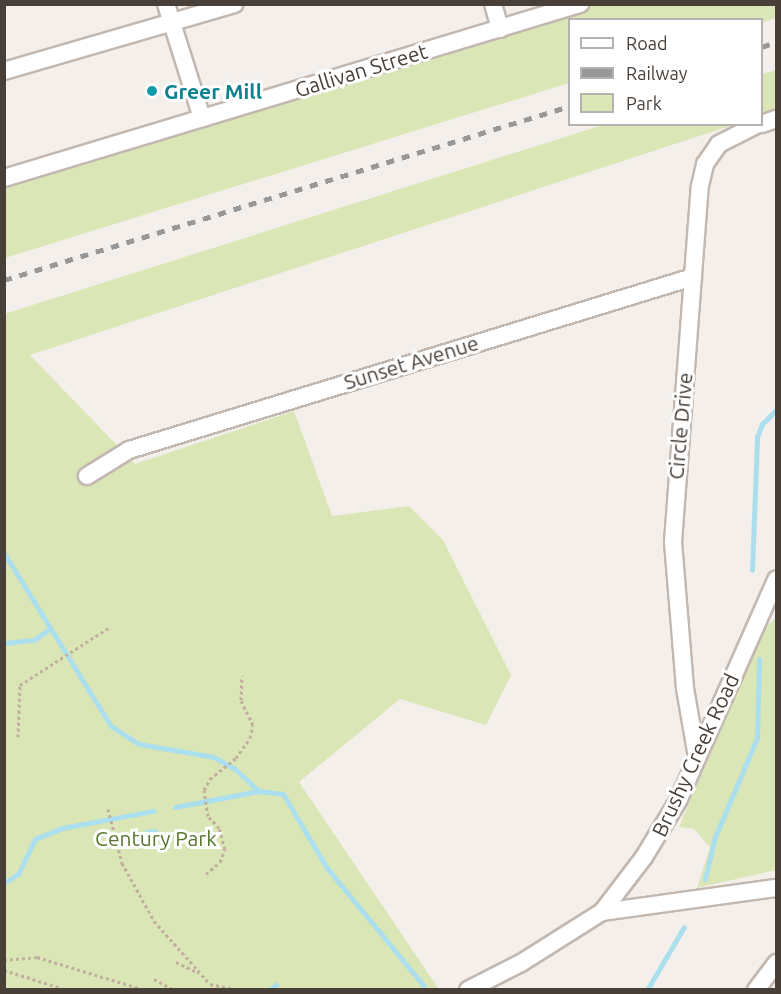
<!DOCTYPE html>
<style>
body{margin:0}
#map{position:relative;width:781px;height:994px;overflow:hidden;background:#f4efeb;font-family:Ubuntu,sans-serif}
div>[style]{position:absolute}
.green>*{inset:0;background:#dae6b6}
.water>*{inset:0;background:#abdfed}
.stream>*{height:5px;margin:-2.5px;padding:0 2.5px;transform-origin:2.5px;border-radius:2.5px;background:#abdfed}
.path>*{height:3px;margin-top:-1.5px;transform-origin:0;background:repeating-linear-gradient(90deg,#c1ae9f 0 3px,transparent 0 6px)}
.roads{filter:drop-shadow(2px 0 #c3b8b0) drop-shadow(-2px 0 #c3b8b0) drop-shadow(0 2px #c3b8b0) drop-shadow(0 -2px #c3b8b0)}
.minor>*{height:16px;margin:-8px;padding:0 8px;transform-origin:8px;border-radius:8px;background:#fff}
.rail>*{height:4.5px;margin-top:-2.25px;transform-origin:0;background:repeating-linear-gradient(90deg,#989898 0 8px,transparent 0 16px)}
.dots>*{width:16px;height:16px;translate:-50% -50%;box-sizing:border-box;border:3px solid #fff;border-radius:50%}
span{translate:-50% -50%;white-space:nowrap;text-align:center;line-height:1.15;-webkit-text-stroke:6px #fff;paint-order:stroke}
.street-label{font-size:21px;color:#483f39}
.culture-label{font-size:21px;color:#0d838f;font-weight:700}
.left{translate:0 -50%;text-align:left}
.park-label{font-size:21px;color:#59782e}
.frame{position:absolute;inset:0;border:6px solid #483f39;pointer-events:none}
.legend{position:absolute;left:568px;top:18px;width:195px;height:108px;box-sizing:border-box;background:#fff;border:2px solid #b6b2b0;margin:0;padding:8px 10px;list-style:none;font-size:18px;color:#483f39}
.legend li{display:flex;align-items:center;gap:12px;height:30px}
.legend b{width:30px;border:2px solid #b6b2b0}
</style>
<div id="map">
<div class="green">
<div style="clip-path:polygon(595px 5px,776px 5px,776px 18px,762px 23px,762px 20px,570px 20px,569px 83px,5px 258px,4px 177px)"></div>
<div style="clip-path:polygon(776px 70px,776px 110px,762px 115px,762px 74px)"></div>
<div style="clip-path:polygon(603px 125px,733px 125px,30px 355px,135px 464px,294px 411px,332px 516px,409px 506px,443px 540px,511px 675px,486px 725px,400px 699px,299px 782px,438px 988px,5px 989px,4px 314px)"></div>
<div style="clip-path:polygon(776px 617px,776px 870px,697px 888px,710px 847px,694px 829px,679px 827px,764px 630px)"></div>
</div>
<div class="water">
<div style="clip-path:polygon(151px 829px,157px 829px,159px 835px,126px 849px,123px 846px,127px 837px)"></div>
</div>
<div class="stream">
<div style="left:4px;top:553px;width:203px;rotate:58.3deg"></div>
<div style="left:111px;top:726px;width:33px;rotate:33deg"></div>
<div style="left:139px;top:744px;width:76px;rotate:9.8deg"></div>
<div style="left:214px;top:757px;width:24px;rotate:30deg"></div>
<div style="left:235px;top:769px;width:33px;rotate:43deg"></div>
<div style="left:259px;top:791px;width:24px;rotate:7deg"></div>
<div style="left:283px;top:794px;width:86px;rotate:59.3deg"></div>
<div style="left:327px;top:868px;width:153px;rotate:50.6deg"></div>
<div style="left:752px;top:570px;width:133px;rotate:-87.8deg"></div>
<div style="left:757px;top:437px;width:14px;rotate:-69deg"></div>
<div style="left:762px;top:424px;width:20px;rotate:-45deg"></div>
<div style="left:4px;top:643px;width:30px;rotate:-6deg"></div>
<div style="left:34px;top:640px;width:19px;rotate:-36deg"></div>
<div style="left:175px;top:807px;width:86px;rotate:-10.8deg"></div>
<div style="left:705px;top:879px;width:43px;rotate:-76.6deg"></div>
<div style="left:715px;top:837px;width:108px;rotate:-67deg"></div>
<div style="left:757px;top:738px;width:79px;rotate:-88.5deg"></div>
<div style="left:4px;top:883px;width:17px;rotate:-33deg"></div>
<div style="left:18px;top:874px;width:39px;rotate:-64deg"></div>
<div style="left:35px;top:839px;width:29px;rotate:-22deg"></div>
<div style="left:62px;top:828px;width:93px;rotate:-10.6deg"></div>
<div style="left:269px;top:990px;width:9px;rotate:-36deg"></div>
<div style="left:647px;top:990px;width:73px;rotate:-59.6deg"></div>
</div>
<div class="path">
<div style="left:18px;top:737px;width:52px;rotate:-87.8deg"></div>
<div style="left:20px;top:685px;width:105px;rotate:-32.9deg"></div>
<div style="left:108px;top:809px;width:56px;rotate:75.5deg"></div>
<div style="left:122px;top:863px;width:66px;rotate:61.1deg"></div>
<div style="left:154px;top:921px;width:84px;rotate:48.4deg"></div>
<div style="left:210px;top:984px;width:30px;rotate:12deg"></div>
<div style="left:206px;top:874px;width:18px;rotate:-41deg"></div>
<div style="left:220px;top:862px;width:14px;rotate:-69deg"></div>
<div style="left:225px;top:849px;width:22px;rotate:-106deg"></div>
<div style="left:219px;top:828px;width:16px;rotate:-133deg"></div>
<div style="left:208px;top:816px;width:26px;rotate:-99deg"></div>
<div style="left:204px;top:790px;width:13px;rotate:-61deg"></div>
<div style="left:210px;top:779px;width:33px;rotate:-39deg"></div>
<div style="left:236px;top:758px;width:24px;rotate:-55deg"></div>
<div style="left:250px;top:738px;width:13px;rotate:-77deg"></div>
<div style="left:253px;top:725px;width:28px;rotate:-116deg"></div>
<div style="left:241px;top:700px;width:24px;rotate:-88deg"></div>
<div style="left:4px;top:960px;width:33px;rotate:-5deg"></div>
<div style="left:37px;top:957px;width:113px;rotate:17deg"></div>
<div style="left:176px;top:962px;width:25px;rotate:26deg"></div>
<div style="left:4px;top:970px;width:66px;rotate:17.6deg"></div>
<div style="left:154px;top:979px;width:23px;rotate:29deg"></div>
</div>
<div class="roads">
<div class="minor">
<div style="left:166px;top:4px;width:120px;rotate:72.5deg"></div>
<div style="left:493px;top:4px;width:26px;rotate:74deg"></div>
<div style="left:4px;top:71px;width:240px;rotate:-16.2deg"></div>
<div style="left:762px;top:124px;width:15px;rotate:-20deg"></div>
<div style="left:4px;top:178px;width:602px;rotate:-16.81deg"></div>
<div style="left:87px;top:476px;width:49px;rotate:-31.8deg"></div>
<div style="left:129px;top:450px;width:590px;rotate:-17.05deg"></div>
<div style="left:697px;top:757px;width:70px;rotate:-99.9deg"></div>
<div style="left:685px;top:688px;width:146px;rotate:-94.7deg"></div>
<div style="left:673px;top:542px;width:357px;rotate:-85.7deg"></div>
<div style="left:700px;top:186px;width:23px;rotate:-77deg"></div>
<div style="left:705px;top:164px;width:24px;rotate:-55deg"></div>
<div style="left:719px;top:144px;width:44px;rotate:-27.1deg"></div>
<div style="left:602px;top:912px;width:176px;rotate:-7.9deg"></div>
<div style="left:468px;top:990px;width:59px;rotate:-27deg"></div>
<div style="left:521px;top:963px;width:96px;rotate:-32.2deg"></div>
<div style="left:602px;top:912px;width:69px;rotate:-52.6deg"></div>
<div style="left:644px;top:857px;width:68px;rotate:-58.9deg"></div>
<div style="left:679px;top:799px;width:240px;rotate:-66.1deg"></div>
<div style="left:756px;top:990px;width:34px;rotate:-53deg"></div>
</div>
</div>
<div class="rail">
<div style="left:762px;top:47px;width:15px;rotate:-20deg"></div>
<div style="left:4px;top:280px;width:592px;rotate:-17.09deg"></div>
</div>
<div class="dots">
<div style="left:152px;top:91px;background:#0f9aa8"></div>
</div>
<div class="street-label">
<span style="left:361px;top:70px;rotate:-17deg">Gallivan Street</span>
<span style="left:411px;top:362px;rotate:-17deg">Sunset Avenue</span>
<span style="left:680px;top:426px;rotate:-85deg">Circle Drive</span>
<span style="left:695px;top:755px;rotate:-65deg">Brushy Creek Road</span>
</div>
<div class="culture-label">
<span class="left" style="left:164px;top:91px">Greer Mill</span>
</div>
<div class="park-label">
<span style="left:156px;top:838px">Century Park</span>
</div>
<div class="frame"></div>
<ul class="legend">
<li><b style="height:8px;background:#fff"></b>Road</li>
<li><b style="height:8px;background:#989898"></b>Railway</li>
<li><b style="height:16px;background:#dae6b6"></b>Park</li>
</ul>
</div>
